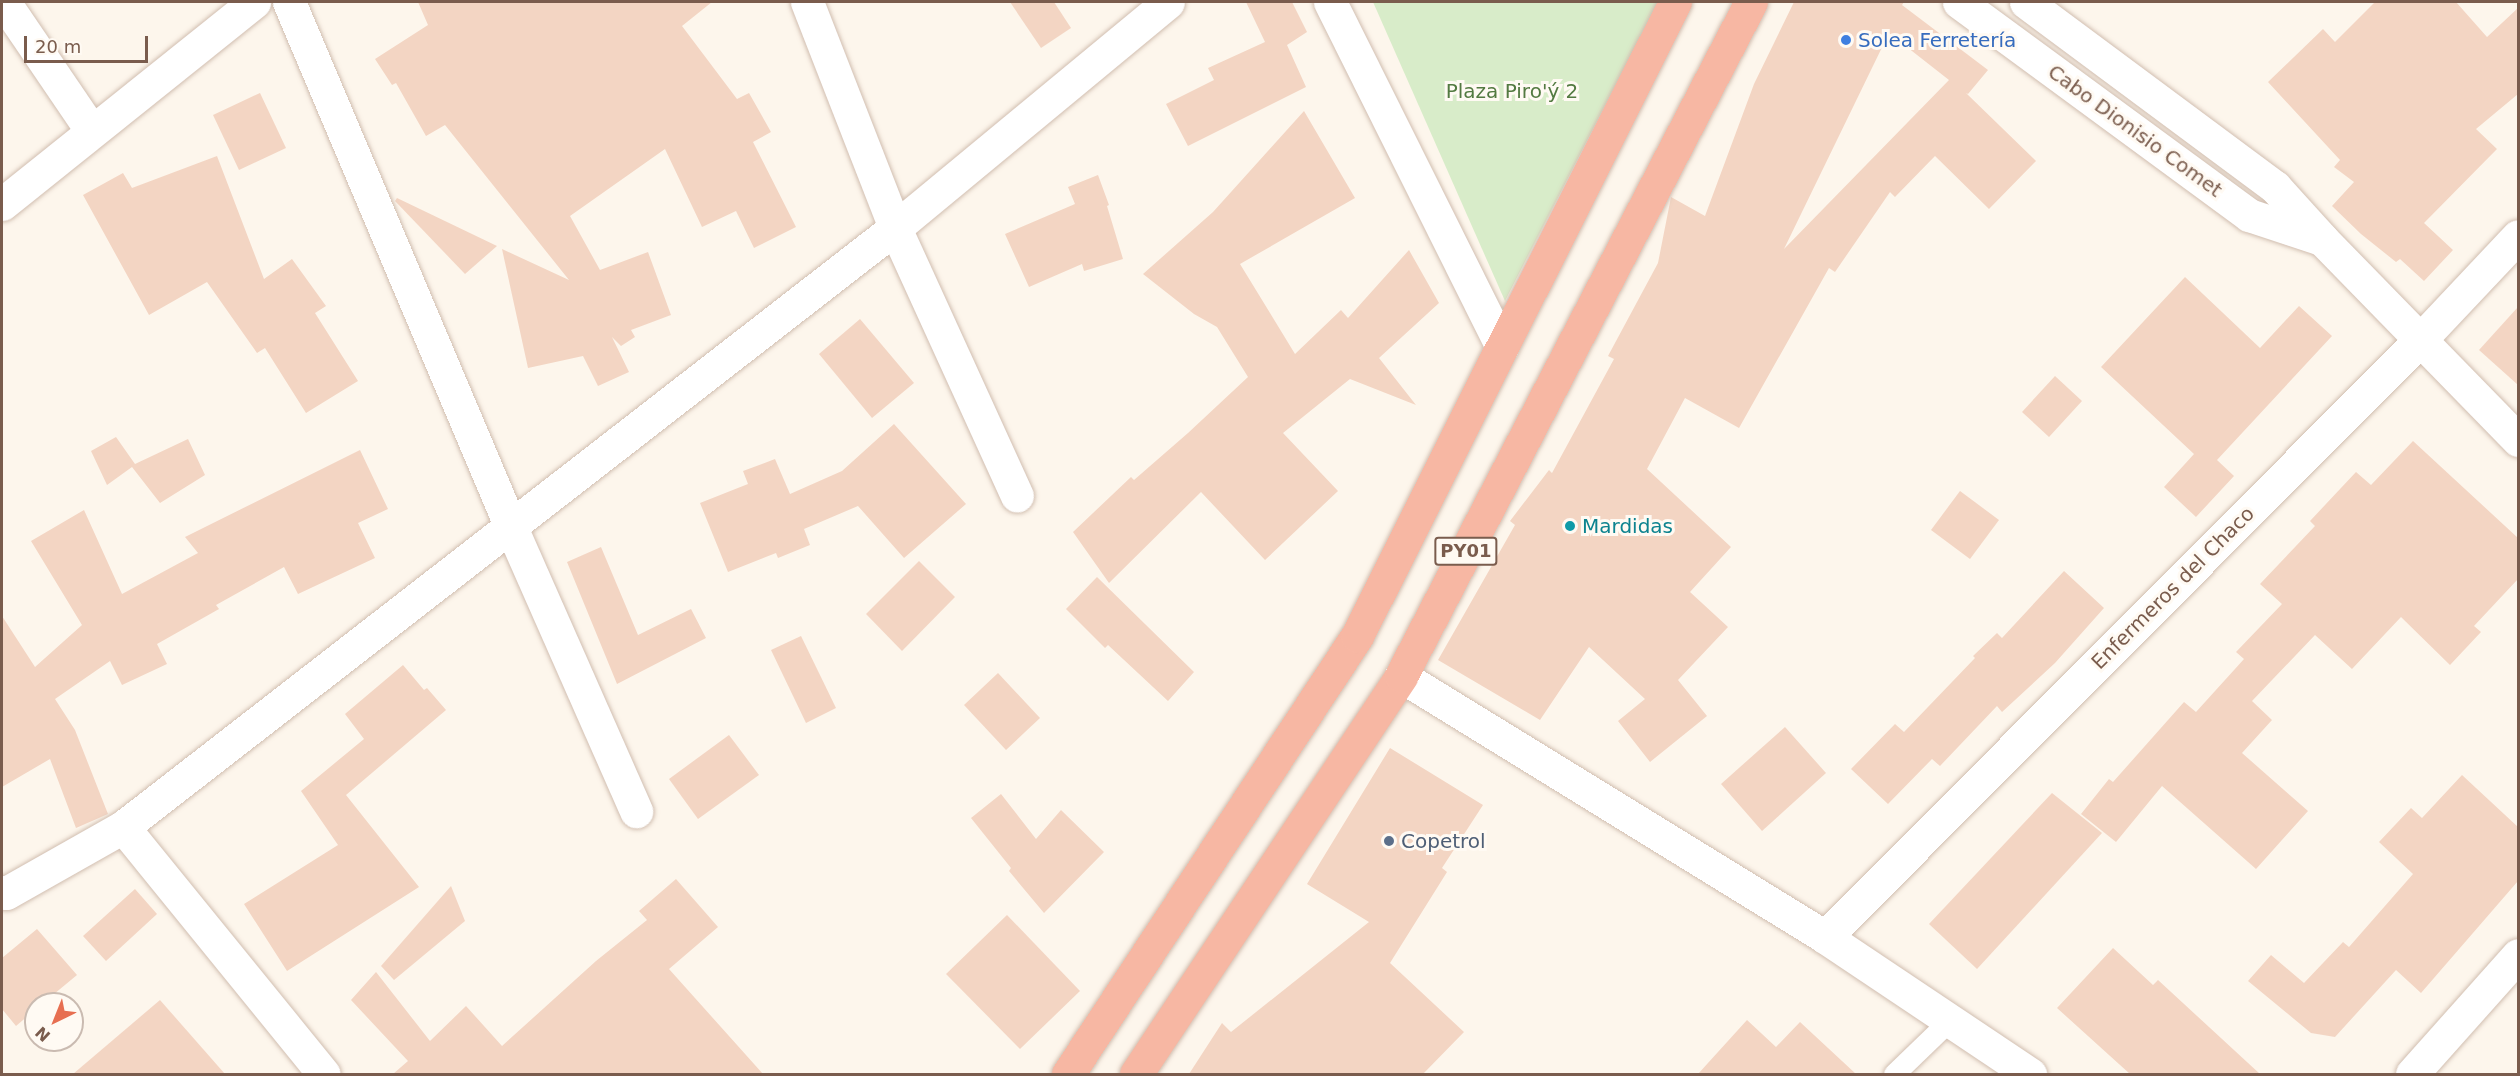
<!DOCTYPE html>
<html>
<head>
<meta charset="utf-8">
<style>
  body { margin:0 }
  #map { position:relative; width:2520px; height:1076px; overflow:hidden; background:#fdf6ec; font-family:"DejaVu Sans",sans-serif }
  div>[style] { position:absolute }
  .green>* { inset:0; background:#d8ecc9 }
  .building>* { inset:0; background:#f3d5c3 }
  .roads { filter:drop-shadow(0 0 2px #d1beb0) drop-shadow(0 0 2px #d1beb0) }
  .lane>* { height:21px; margin:-10.5px; padding:0 10.5px; transform-origin:10.5px; border-radius:10.5px; background:#fff }
  .street>* { height:33px; margin:-16.5px; padding:0 16.5px; transform-origin:16.5px; border-radius:16.5px; background:#fff }
  .secondary>* { height:33px; margin:-16.5px; padding:0 16.5px; transform-origin:16.5px; border-radius:16.5px; background:#fff }
  .highway>* { height:33px; margin:-16.5px; padding:0 16.5px; transform-origin:16.5px; border-radius:16.5px; background:#f7b7a3 }
  .dots>* { width:16px; height:16px; translate:-50% -50%; box-sizing:border-box; border:3px solid #fffaf3; border-radius:50% }
  span { translate:-50% -50%; white-space:nowrap; text-align:center; line-height:1.15; -webkit-text-stroke:6px #fffaf3; paint-order:stroke }
  .shield-label span { padding:2px 4px; background:#fffaf3; border:2px solid; border-radius:4px; -webkit-text-stroke-width:0 }
  .shield-label { font-size:18px; color:#7a5c4d; font-weight:700 }
  .shop-label { font-size:20px; color:#366cbe }
  .left { translate:0 -50%; text-align:left }
  .park-label { font-size:20px; color:#537a41 }
  .street-label { font-size:20px; color:#7a5c4d }
  .culture-label { font-size:20px; color:#0d838f }
  .service-label { font-size:20px; color:#4e5e75 }
  .frame { position:absolute; inset:0; border:3px solid #7a5c4d; pointer-events:none }
  .north { position:absolute; left:24px; top:992px; width:60px; height:60px; box-sizing:border-box; background:#fffaf3; border:2px solid #cabbb1; border-radius:50%; rotate:223deg; font-size:16px; font-weight:700; line-height:24px; text-align:center; color:#7a5c4d }
  .north::after { content:''; display:block; margin:auto; width:21px; height:27px; background:#e76f51; clip-path:polygon(50% 0,100% 100%,50% 72%,0 100%) }
  .scale { position:absolute; left:24px; top:36px; width:124px; height:27px; box-sizing:border-box; border:3px solid #7a5c4d; border-top:0; padding-left:8px; font-size:18px; line-height:21px; white-space:nowrap; color:#7a5c4d; -webkit-text-stroke:4px #fffaf3; paint-order:stroke }
</style>
</head>
<body>
<div id="map">
  <div class="green">
    <div style="clip-path:polygon(1373px 2px,1658px 2px,1505px 301px)"></div>
  </div>
  <div class="building">
    <div style="clip-path:polygon(418px 2px,712px 2px,682px 26px,737px 99px,749px 93px,771px 132px,753px 142px,796px 227px,754px 248px,736px 211px,702px 227px,665px 149px,570px 216px,600px 270px,648px 252px,671px 315px,631px 330px,635px 337px,621px 346px,612px 337px,629px 372px,598px 386px,583px 356px,528px 368px,502px 249px,569px 280px,445px 125px,426px 136px,396px 83px,392px 85px,375px 59px,428px 25px)"></div>
    <div style="clip-path:polygon(1010px 2px,1054px 2px,1071px 28px,1041px 48px)"></div>
    <div style="clip-path:polygon(1246px 2px,1292px 2px,1307px 32px,1287px 45px,1306px 87px,1188px 146px,1166px 104px,1214px 80px,1208px 68px,1265px 42px)"></div>
    <div style="clip-path:polygon(evenodd,1794px 2px,1904px 2px,1902px 5px,1988px 70px,1968px 94px,1966px 93px,2036px 161px,1989px 209px,1935px 156px,1895px 197px,1890px 192px,1835px 272px,1829px 268px,1739px 428px,1685px 398px,1647px 469px,1731px 547px,1690px 592px,1728px 627px,1678px 680px,1707px 716px,1650px 762px,1618px 721px,1645px 699px,1589px 647px,1540px 720px,1438px 660px,1515px 525px,1510px 521px,1549px 470px,1552px 473px,1614px 359px,1608px 356px,1658px 263px,1671px 197px,1705px 216px,1754px 84px,1794px 2px,1889px 33px,1949px 80px,1784px 249px,1889px 33px)"></div>
    <div style="clip-path:polygon(2375px 2px,2456px 2px,2487px 37px,2518px 8px,2518px 94px,2476px 129px,2497px 149px,2424px 223px,2453px 250px,2424px 281px,2400px 259px,2396px 262px,2361px 234px,2332px 206px,2354px 182px,2334px 167px,2340px 160px,2268px 82px,2323px 29px,2335px 42px)"></div>
    <div style="clip-path:polygon(260px 93px,286px 148px,239px 170px,213px 115px)"></div>
    <div style="clip-path:polygon(1304px 111px,1355px 198px,1240px 264px,1295px 354px,1341px 310px,1348px 318px,1409px 250px,1439px 303px,1379px 358px,1416px 405px,1350px 379px,1283px 433px,1338px 491px,1265px 560px,1201px 492px,1109px 583px,1073px 532px,1131px 477px,1134px 480px,1188px 433px,1248px 377px,1217px 327px,1194px 314px,1143px 274px,1213px 212px)"></div>
    <div style="clip-path:polygon(217px 156px,264px 279px,292px 259px,326px 306px,315px 313px,358px 381px,306px 413px,265px 348px,257px 353px,207px 282px,149px 315px,83px 195px,123px 173px,132px 188px)"></div>
    <div style="clip-path:polygon(1098px 175px,1109px 205px,1107px 206px,1123px 259px,1084px 271px,1082px 264px,1029px 287px,1005px 234px,1075px 204px,1068px 187px)"></div>
    <div style="clip-path:polygon(397px 198px,497px 246px,465px 274px,395px 201px)"></div>
    <div style="clip-path:polygon(2185px 277px,2260px 348px,2299px 306px,2332px 336px,2217px 460px,2234px 476px,2196px 517px,2164px 487px,2194px 454px,2101px 367px)"></div>
    <div style="clip-path:polygon(2518px 307px,2518px 385px,2479px 350px)"></div>
    <div style="clip-path:polygon(860px 319px,914px 383px,872px 418px,819px 354px)"></div>
    <div style="clip-path:polygon(2055px 376px,2082px 401px,2049px 437px,2022px 412px)"></div>
    <div style="clip-path:polygon(894px 424px,966px 504px,904px 558px,858px 506px,804px 529px,810px 545px,778px 558px,776px 553px,728px 572px,700px 503px,748px 484px,743px 471px,775px 459px,790px 494px,842px 471px)"></div>
    <div style="clip-path:polygon(116px 437px,135px 464px,188px 439px,205px 475px,160px 503px,132px 467px,107px 485px,91px 451px)"></div>
    <div style="clip-path:polygon(2413px 441px,2518px 538px,2518px 579px,2474px 626px,2481px 632px,2450px 665px,2401px 617px,2352px 669px,2315px 635px,2252px 701px,2272px 720px,2242px 753px,2308px 811px,2256px 869px,2162px 786px,2116px 842px,2081px 814px,2109px 779px,2113px 782px,2184px 702px,2196px 712px,2244px 659px,2236px 652px,2282px 604px,2260px 584px,2315px 526px,2310px 521px,2356px 472px,2371px 485px)"></div>
    <div style="clip-path:polygon(360px 450px,388px 509px,358px 523px,375px 558px,298px 594px,284px 567px,216px 605px,219px 609px,157px 644px,167px 664px,122px 685px,110px 661px,55px 699px,75px 730px,108px 814px,76px 828px,50px 759px,2px 787px,2px 616px,35px 667px,82px 625px,31px 541px,84px 510px,122px 594px,198px 553px,185px 537px)"></div>
    <div style="clip-path:polygon(1960px 491px,1999px 520px,1970px 559px,1931px 530px)"></div>
    <div style="clip-path:polygon(601px 547px,638px 635px,691px 609px,706px 638px,617px 684px,567px 562px)"></div>
    <div style="clip-path:polygon(919px 561px,955px 597px,902px 651px,866px 614px)"></div>
    <div style="clip-path:polygon(2064px 571px,2104px 608px,2055px 663px,2002px 712px,1997px 706px,1940px 766px,1932px 759px,1888px 804px,1851px 769px,1895px 724px,1904px 732px,1975px 658px,1973px 656px,1997px 633px,2002px 638px)"></div>
    <div style="clip-path:polygon(1097px 577px,1194px 672px,1168px 701px,1108px 645px,1105px 648px,1066px 609px)"></div>
    <div style="clip-path:polygon(801px 636px,836px 708px,806px 723px,771px 650px)"></div>
    <div style="clip-path:polygon(403px 665px,424px 690px,427px 688px,446px 710px,346px 795px,419px 887px,287px 971px,244px 904px,338px 845px,301px 791px,364px 739px,345px 714px)"></div>
    <div style="clip-path:polygon(998px 673px,1040px 718px,1006px 750px,964px 705px)"></div>
    <div style="clip-path:polygon(1785px 727px,1826px 773px,1762px 831px,1721px 784px)"></div>
    <div style="clip-path:polygon(729px 735px,759px 775px,698px 819px,669px 779px)"></div>
    <div style="clip-path:polygon(1390px 748px,1483px 805px,1442px 868px,1447px 872px,1390px 963px,1464px 1032px,1423px 1074px,1189px 1074px,1222px 1023px,1231px 1032px,1369px 922px,1307px 884px)"></div>
    <div style="clip-path:polygon(2462px 775px,2518px 827px,2518px 881px,2421px 993px,2396px 970px,2335px 1037px,2311px 1033px,2248px 981px,2271px 955px,2304px 983px,2343px 942px,2349px 947px,2413px 874px,2379px 842px,2411px 808px,2422px 818px)"></div>
    <div style="clip-path:polygon(2052px 793px,2102px 833px,1977px 969px,1929px 924px)"></div>
    <div style="clip-path:polygon(1001px 794px,1036px 839px,1061px 810px,1104px 852px,1044px 913px,1009px 871px,1011px 868px,971px 818px)"></div>
    <div style="clip-path:polygon(676px 879px,718px 927px,669px 969px,763px 1074px,393px 1074px,408px 1061px,351px 1000px,376px 972px,430px 1041px,466px 1006px,502px 1046px,596px 961px,647px 920px,639px 911px)"></div>
    <div style="clip-path:polygon(451px 886px,465px 921px,394px 980px,381px 966px)"></div>
    <div style="clip-path:polygon(135px 889px,157px 914px,106px 961px,83px 936px)"></div>
    <div style="clip-path:polygon(1007px 915px,1080px 991px,1020px 1049px,946px 974px)"></div>
    <div style="clip-path:polygon(37px 929px,77px 975px,42px 1004px,36px 1004px,36px 1009px,16px 1026px,2px 1009px,2px 958px)"></div>
    <div style="clip-path:polygon(2113px 948px,2153px 985px,2158px 980px,2260px 1074px,2130px 1074px,2057px 1008px)"></div>
    <div style="clip-path:polygon(160px 1000px,225px 1074px,73px 1074px)"></div>
    <div style="clip-path:polygon(1747px 1020px,1776px 1047px,1800px 1022px,1856px 1074px,1698px 1074px)"></div>
  </div>
  <div class="roads">
    <div class="lane">
      <div style="left:1894px;top:1074px;width:78px;rotate:-44deg"></div>
    </div>
    <div class="street">
      <div style="left:4px;top:2px;width:155px;rotate:55.8deg"></div>
      <div style="left:289px;top:2px;width:568px;rotate:67.09deg"></div>
      <div style="left:510px;top:525px;width:313px;rotate:66.2deg"></div>
      <div style="left:807px;top:2px;width:243px;rotate:68.7deg"></div>
      <div style="left:895px;top:228px;width:294px;rotate:65.5deg"></div>
      <div style="left:1330px;top:2px;width:385px;rotate:63.5deg"></div>
      <div style="left:1401px;top:676px;width:498px;rotate:31.6deg"></div>
      <div style="left:1825px;top:937px;width:247px;rotate:33.8deg"></div>
      <div style="left:123px;top:827px;width:318px;rotate:50.9deg"></div>
      <div style="left:2px;top:892px;width:4px;rotate:14deg"></div>
      <div style="left:6px;top:893px;width:134px;rotate:-29.4deg"></div>
      <div style="left:123px;top:827px;width:977px;rotate:-37.81deg"></div>
      <div style="left:895px;top:228px;width:354px;rotate:-39.6deg"></div>
      <div style="left:1825px;top:937px;width:844px;rotate:-45.1deg"></div>
      <div style="left:2421px;top:339px;width:141px;rotate:-46.7deg"></div>
      <div style="left:2412px;top:1074px;width:159px;rotate:-48.3deg"></div>
    </div>
    <div class="secondary">
      <div style="left:1959px;top:2px;width:360px;rotate:36.3deg"></div>
      <div style="left:2249px;top:215px;width:76px;rotate:18.4deg"></div>
      <div style="left:2026px;top:2px;width:310px;rotate:36.6deg"></div>
      <div style="left:2275px;top:187px;width:70px;rotate:47.9deg"></div>
      <div style="left:2322px;top:239px;width:281px;rotate:45.7deg"></div>
      <div style="left:2px;top:204px;width:323px;rotate:-38.7deg"></div>
    </div>
    <div class="highway">
      <div style="left:1068px;top:1074px;width:525px;rotate:-56.58deg"></div>
      <div style="left:1357px;top:636px;width:709px;rotate:-63.36deg"></div>
      <div style="left:1136px;top:1074px;width:478px;rotate:-56.3deg"></div>
      <div style="left:1401px;top:676px;width:759px;rotate:-62.56deg"></div>
    </div>
  </div>
  <div class="dots">
    <div style="left:1846px;top:40px;background:#3f7fe0"></div>
    <div style="left:1570px;top:526px;background:#0f9aa8"></div>
    <div style="left:1389px;top:841px;background:#5c6f8a"></div>
  </div>
  <div class="shield-label">
    <span style="left:1466px;top:551px">PY01</span>
  </div>
  <div class="shop-label">
    <span class="left" style="left:1858px;top:40px">Solea Ferretería</span>
  </div>
  <div class="park-label">
    <span style="left:1512px;top:91px">Plaza Piro'ý 2</span>
  </div>
  <div class="street-label">
    <span style="left:2135px;top:131px;rotate:36deg">Cabo Dionisio Comet</span>
    <span style="left:2173px;top:588px;rotate:-45deg">Enfermeros del Chaco</span>
  </div>
  <div class="culture-label">
    <span class="left" style="left:1582px;top:526px">Mardidas</span>
  </div>
  <div class="service-label">
    <span class="left" style="left:1401px;top:841px">Copetrol</span>
  </div>
  <div class="frame"></div>
  <div class="north">N</div>
  <div class="scale">20 m</div>
</div>
</body>
</html>
